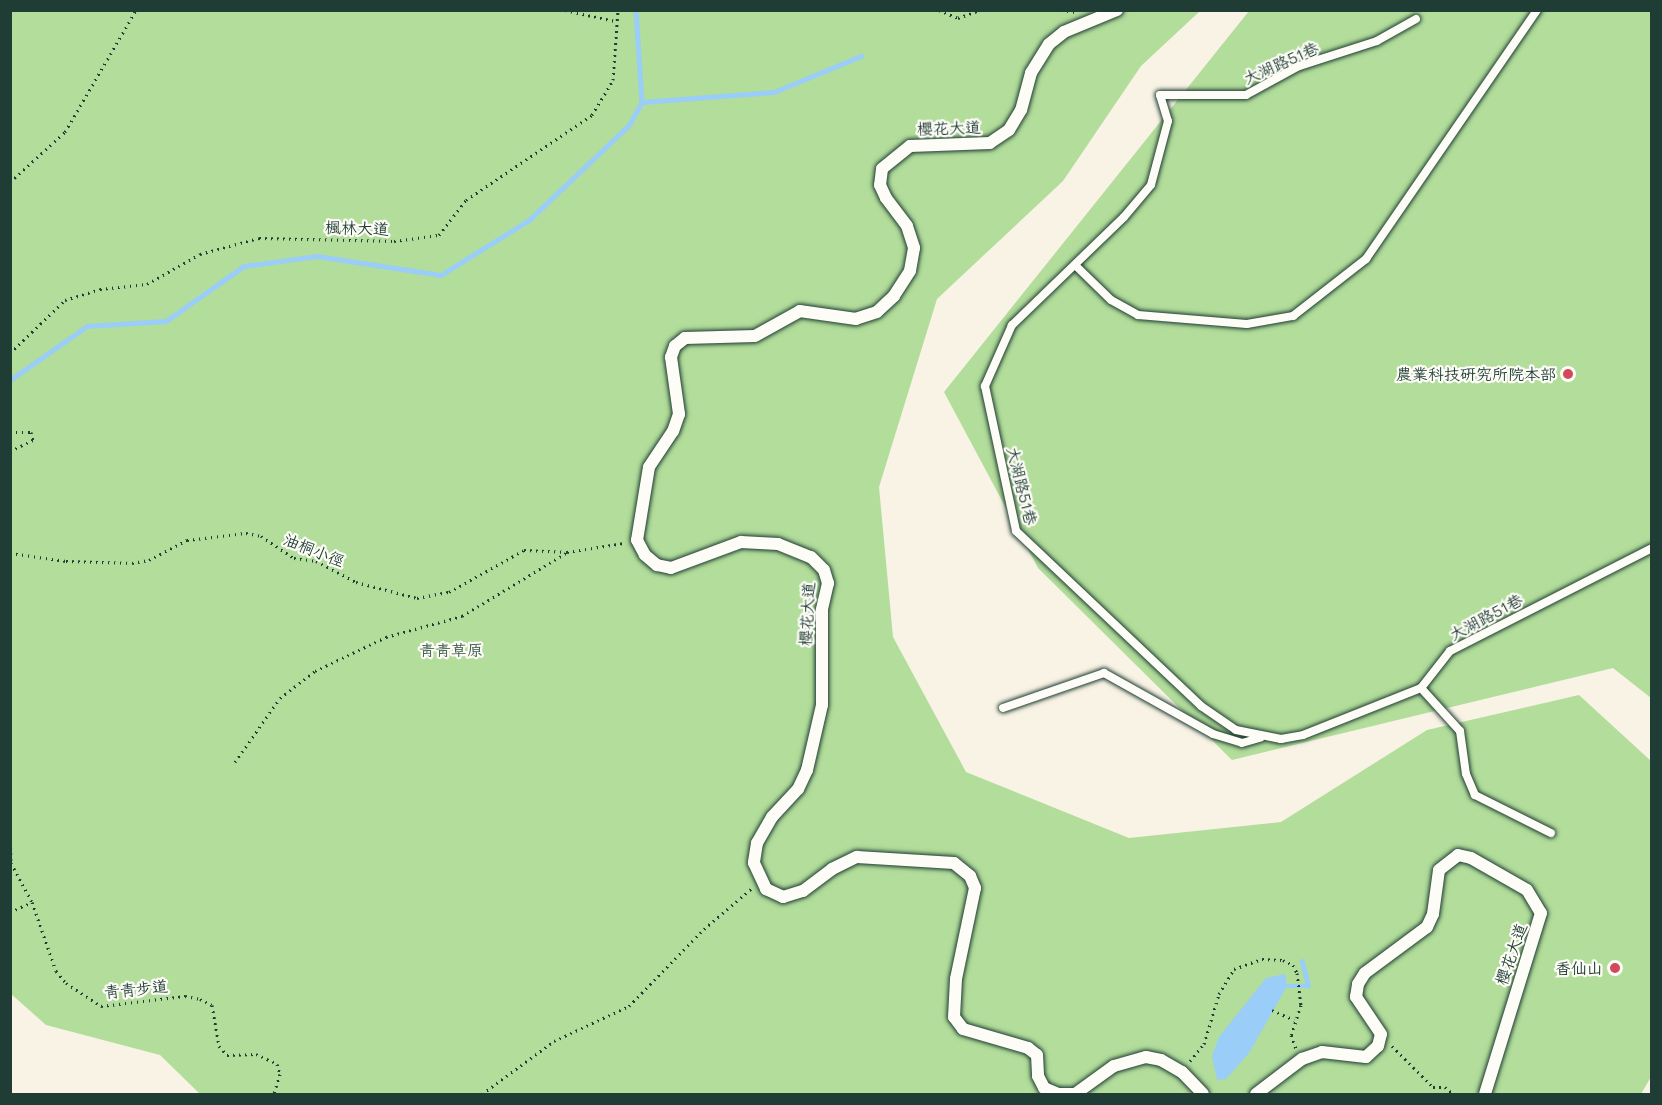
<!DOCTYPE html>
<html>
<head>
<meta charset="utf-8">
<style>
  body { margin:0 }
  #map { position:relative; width:1662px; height:1105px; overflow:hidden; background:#f9f3e5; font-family:Mali,"LXGW WenKai TC",sans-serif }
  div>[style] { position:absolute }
  .green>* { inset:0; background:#b2dd9b }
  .water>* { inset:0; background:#9acdf7 }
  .stream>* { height:4.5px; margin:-2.25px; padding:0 2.25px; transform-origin:2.25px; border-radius:2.25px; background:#9acdf7 }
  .path>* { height:3px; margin-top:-1.5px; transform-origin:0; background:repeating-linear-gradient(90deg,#1f3d34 0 1.5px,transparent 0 6px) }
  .roads { filter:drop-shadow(0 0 2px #1f3d34) drop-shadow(0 0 2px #1f3d34) }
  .service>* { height:8px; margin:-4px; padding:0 4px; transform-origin:4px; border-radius:4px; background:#fdfcf7 }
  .pedestrian>* { height:12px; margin:-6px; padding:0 6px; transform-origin:6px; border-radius:6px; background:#fdfcf7 }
  .dots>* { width:16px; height:16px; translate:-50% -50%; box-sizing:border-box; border:3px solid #fdfcf7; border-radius:50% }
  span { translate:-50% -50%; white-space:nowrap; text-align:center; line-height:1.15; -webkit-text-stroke:4.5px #fdfcf7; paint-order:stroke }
  .street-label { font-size:16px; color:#1f3d34 }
  .poi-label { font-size:16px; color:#1f3d34 }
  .right { translate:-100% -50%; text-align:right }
  .park-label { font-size:16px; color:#3c5d49 }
  .frame { position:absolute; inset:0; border:12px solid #1f3d34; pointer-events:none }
</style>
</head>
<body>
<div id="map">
  <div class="green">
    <div style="clip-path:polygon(10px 11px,1200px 11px,1141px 66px,1063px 181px,937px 299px,879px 487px,893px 637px,966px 772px,1129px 838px,1281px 822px,1427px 730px,1579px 695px,1651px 761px,1652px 1075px,1641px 1094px,200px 1094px,160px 1055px,46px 1025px,10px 993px)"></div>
    <div style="clip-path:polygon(1249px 11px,1651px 11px,1651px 698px,1613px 668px,1232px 760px,1038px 568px,944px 392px)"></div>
  </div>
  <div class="water">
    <div style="clip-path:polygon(1285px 974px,1287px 986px,1249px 1053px,1226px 1079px,1217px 1080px,1212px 1056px,1219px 1037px,1266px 978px)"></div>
  </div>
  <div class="stream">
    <div style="left:636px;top:10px;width:92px;rotate:86.3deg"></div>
    <div style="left:10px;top:380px;width:94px;rotate:-35deg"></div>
    <div style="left:87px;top:326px;width:79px;rotate:-3.6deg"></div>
    <div style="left:166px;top:321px;width:95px;rotate:-35.2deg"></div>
    <div style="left:244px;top:266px;width:74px;rotate:-7.8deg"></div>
    <div style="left:317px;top:256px;width:125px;rotate:8.7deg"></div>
    <div style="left:441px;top:275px;width:104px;rotate:-32deg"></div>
    <div style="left:529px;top:220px;width:138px;rotate:-43.5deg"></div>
    <div style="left:629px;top:125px;width:26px;rotate:-61deg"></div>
    <div style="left:642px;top:102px;width:132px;rotate:-4.3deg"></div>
    <div style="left:774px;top:92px;width:94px;rotate:-22.5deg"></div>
    <div style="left:1287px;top:986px;width:21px"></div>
    <div style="left:1308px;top:986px;width:25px;rotate:-104deg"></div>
  </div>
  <div class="path">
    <div style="left:565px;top:10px;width:51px;rotate:12.4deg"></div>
    <div style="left:939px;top:10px;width:21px;rotate:23deg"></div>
    <div style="left:958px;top:18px;width:23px;rotate:-20deg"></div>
    <div style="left:1061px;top:10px;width:15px;rotate:8deg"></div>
    <div style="left:10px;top:182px;width:74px;rotate:-42.3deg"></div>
    <div style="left:65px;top:132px;width:141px;rotate:-59.8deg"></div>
    <div style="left:10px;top:353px;width:76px;rotate:-43.9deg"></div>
    <div style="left:65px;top:300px;width:37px;rotate:-17deg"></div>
    <div style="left:100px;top:289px;width:47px;rotate:-6.1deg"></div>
    <div style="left:147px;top:284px;width:61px;rotate:-29.5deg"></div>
    <div style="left:200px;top:254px;width:61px;rotate:-15.2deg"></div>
    <div style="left:259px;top:238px;width:135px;rotate:1.3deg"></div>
    <div style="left:394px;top:241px;width:45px;rotate:-7.6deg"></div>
    <div style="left:439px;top:235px;width:44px;rotate:-52.4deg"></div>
    <div style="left:466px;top:200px;width:152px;rotate:-34deg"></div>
    <div style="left:592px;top:115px;width:41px;rotate:-59deg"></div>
    <div style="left:613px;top:80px;width:70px;rotate:-85.9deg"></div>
    <div style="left:10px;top:432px;width:21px"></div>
    <div style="left:31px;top:432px;width:8px;rotate:76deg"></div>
    <div style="left:33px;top:440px;width:25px;rotate:154deg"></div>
    <div style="left:10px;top:553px;width:57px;rotate:8.1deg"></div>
    <div style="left:66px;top:561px;width:66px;rotate:1.7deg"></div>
    <div style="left:132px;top:563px;width:17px;rotate:-10deg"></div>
    <div style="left:149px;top:560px;width:43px;rotate:-27.8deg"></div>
    <div style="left:187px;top:540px;width:59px;rotate:-6.8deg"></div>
    <div style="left:246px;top:533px;width:15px;rotate:11deg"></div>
    <div style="left:261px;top:536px;width:40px;rotate:34deg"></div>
    <div style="left:294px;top:558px;width:22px;rotate:8deg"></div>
    <div style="left:316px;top:561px;width:45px;rotate:27.7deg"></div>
    <div style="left:356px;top:582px;width:63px;rotate:14.7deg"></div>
    <div style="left:417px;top:598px;width:33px;rotate:-11deg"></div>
    <div style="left:449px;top:592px;width:86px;rotate:-29.2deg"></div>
    <div style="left:524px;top:550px;width:43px;rotate:2.7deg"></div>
    <div style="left:567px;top:552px;width:58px;rotate:-9deg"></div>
    <div style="left:235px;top:762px;width:78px;rotate:-54.9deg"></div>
    <div style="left:280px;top:698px;width:44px;rotate:-37.6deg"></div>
    <div style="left:315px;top:671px;width:79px;rotate:-25.6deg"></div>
    <div style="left:386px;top:637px;width:79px;rotate:-15.4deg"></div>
    <div style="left:462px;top:616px;width:122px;rotate:-31.2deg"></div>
    <div style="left:10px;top:823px;width:40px;rotate:88.6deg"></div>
    <div style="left:11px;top:863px;width:44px;rotate:61.7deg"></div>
    <div style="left:32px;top:902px;width:73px;rotate:70.8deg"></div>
    <div style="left:56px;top:971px;width:16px;rotate:50deg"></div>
    <div style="left:66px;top:983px;width:42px;rotate:33.3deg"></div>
    <div style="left:101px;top:1006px;width:85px;rotate:-6.8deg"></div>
    <div style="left:185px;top:996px;width:15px;rotate:11deg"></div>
    <div style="left:200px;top:999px;width:13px;rotate:27deg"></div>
    <div style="left:212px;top:1005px;width:42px;rotate:80.3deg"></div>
    <div style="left:219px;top:1046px;width:12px;rotate:48deg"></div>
    <div style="left:227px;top:1055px;width:29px;rotate:-2deg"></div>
    <div style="left:256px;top:1054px;width:23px;rotate:25deg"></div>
    <div style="left:277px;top:1064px;width:10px;rotate:73deg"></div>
    <div style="left:280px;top:1074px;width:21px;rotate:107deg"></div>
    <div style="left:10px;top:912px;width:24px;rotate:-24deg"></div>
    <div style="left:1272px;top:1010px;width:24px;rotate:24deg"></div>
    <div style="left:1392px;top:1046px;width:58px;rotate:45deg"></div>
    <div style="left:1433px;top:1087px;width:12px"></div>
    <div style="left:1445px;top:1087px;width:11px;rotate:41deg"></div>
    <div style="left:1190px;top:1061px;width:22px;rotate:-51deg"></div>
    <div style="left:1204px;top:1044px;width:52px;rotate:-73.3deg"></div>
    <div style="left:1219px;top:994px;width:29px;rotate:-59deg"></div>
    <div style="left:1234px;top:969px;width:30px;rotate:-20deg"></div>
    <div style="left:1262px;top:959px;width:21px;rotate:3deg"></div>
    <div style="left:1283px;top:960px;width:11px;rotate:27deg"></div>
    <div style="left:1293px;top:965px;width:9px;rotate:63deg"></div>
    <div style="left:1297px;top:973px;width:32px;rotate:83deg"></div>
    <div style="left:1301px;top:1005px;width:32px;rotate:108deg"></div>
    <div style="left:1291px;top:1035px;width:15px;rotate:70deg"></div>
    <div style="left:482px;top:1094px;width:89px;rotate:-36.4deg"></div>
    <div style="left:554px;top:1041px;width:83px;rotate:-25deg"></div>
    <div style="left:629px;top:1006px;width:107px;rotate:-45.8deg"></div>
    <div style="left:704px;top:929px;width:63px;rotate:-40.5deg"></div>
  </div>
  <div class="roads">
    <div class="service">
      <div style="left:1416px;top:19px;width:45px;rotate:150.6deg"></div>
      <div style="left:1377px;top:41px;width:82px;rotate:162.2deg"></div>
      <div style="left:1299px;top:66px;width:60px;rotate:151.3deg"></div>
      <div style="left:1246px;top:95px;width:86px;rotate:180deg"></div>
      <div style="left:1160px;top:95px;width:27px;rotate:73deg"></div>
      <div style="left:1168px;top:121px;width:66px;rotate:104.9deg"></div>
      <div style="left:1151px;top:185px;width:42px;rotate:130.2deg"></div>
      <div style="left:1124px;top:217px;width:156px;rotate:136deg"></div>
      <div style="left:1012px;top:325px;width:67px;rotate:113.9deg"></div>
      <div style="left:985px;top:386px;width:148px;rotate:77.9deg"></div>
      <div style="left:1016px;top:531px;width:255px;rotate:43.4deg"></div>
      <div style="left:1201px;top:706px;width:42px;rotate:34.4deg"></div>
      <div style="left:1236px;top:730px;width:46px;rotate:11.3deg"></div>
      <div style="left:1281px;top:739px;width:22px;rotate:-10deg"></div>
      <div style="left:1303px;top:735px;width:127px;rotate:-21.7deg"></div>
      <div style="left:1421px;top:688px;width:47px;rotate:-51.9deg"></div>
      <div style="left:1450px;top:651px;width:227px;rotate:-27deg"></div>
      <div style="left:1075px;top:265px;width:50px;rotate:44.2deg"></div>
      <div style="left:1111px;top:300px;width:31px;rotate:29deg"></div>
      <div style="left:1138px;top:315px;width:109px;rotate:4.7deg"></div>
      <div style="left:1247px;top:324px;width:47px;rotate:-9.9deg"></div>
      <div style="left:1293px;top:316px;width:93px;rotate:-38deg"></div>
      <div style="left:1366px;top:259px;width:302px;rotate:-55.5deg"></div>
      <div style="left:1421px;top:688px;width:58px;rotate:47.8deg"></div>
      <div style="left:1460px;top:731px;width:43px;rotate:82.1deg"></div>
      <div style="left:1466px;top:774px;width:23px;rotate:67deg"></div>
      <div style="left:1475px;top:795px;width:85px;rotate:26.6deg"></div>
      <div style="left:1003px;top:708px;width:107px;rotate:-19.1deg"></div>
      <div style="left:1104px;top:673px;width:125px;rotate:29.2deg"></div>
      <div style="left:1213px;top:734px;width:30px;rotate:17deg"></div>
      <div style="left:1242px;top:743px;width:19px;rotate:-16deg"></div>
    </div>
    <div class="pedestrian">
      <div style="left:1117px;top:10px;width:57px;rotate:157.5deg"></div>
      <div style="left:1064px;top:32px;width:19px;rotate:141deg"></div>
      <div style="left:1049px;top:44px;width:34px;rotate:122deg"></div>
      <div style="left:1031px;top:73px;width:38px;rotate:105deg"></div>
      <div style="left:1021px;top:110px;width:23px;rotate:121deg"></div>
      <div style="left:1009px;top:130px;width:23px;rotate:146deg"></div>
      <div style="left:990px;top:143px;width:80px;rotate:177.9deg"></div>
      <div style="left:910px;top:146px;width:36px;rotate:141deg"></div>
      <div style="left:882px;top:169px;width:16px;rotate:97deg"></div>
      <div style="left:880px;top:185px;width:14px;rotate:65deg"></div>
      <div style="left:886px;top:198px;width:35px;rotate:53deg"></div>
      <div style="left:907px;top:226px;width:23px;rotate:72deg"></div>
      <div style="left:914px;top:248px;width:23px;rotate:100deg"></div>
      <div style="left:910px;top:271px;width:30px;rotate:123deg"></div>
      <div style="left:894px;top:296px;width:23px;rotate:137deg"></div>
      <div style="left:877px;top:312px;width:22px;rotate:162deg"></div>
      <div style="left:856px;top:319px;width:57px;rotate:-171.9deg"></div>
      <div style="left:800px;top:311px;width:51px;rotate:150.9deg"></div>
      <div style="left:755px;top:336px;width:70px;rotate:178.4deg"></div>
      <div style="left:685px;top:338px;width:13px;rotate:141deg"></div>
      <div style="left:675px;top:346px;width:12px;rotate:110deg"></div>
      <div style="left:671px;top:357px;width:58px;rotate:82deg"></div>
      <div style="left:679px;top:414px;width:18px;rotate:109deg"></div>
      <div style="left:673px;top:431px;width:43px;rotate:123.7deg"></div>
      <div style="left:649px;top:467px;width:74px;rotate:99.3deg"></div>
      <div style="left:637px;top:540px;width:17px;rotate:62deg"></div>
      <div style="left:645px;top:555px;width:16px;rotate:40deg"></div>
      <div style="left:657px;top:565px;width:14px;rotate:12deg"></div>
      <div style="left:671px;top:568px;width:75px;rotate:-20.4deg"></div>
      <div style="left:741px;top:542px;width:37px;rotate:3deg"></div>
      <div style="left:778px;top:544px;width:35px;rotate:22deg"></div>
      <div style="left:811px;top:557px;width:18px;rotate:45deg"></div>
      <div style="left:824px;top:570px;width:14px;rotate:73deg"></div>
      <div style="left:828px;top:583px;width:28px;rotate:103deg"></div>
      <div style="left:822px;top:610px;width:95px;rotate:90deg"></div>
      <div style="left:822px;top:705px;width:67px;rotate:103deg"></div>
      <div style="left:807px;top:770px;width:21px;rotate:115deg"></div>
      <div style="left:798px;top:789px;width:38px;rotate:133deg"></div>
      <div style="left:772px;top:817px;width:30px;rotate:120deg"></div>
      <div style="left:757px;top:843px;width:20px;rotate:99deg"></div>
      <div style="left:754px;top:863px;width:29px;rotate:65deg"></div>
      <div style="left:766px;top:889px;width:19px;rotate:25deg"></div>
      <div style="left:783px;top:897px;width:21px;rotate:-17deg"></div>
      <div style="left:803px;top:891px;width:36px;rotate:-37deg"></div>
      <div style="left:832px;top:869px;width:28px;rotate:-26deg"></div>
      <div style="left:857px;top:857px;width:97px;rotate:3.5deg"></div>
      <div style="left:954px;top:863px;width:21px;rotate:39deg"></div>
      <div style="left:970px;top:876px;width:13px;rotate:67deg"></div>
      <div style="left:975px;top:888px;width:93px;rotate:101.8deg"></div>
      <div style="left:956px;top:979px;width:38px;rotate:93deg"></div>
      <div style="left:954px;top:1017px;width:15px;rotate:53deg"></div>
      <div style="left:963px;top:1029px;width:68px;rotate:16.3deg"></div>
      <div style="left:1028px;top:1048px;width:11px;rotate:38deg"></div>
      <div style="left:1037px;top:1055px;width:21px;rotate:87deg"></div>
      <div style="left:1038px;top:1076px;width:13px;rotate:63deg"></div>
      <div style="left:1044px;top:1088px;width:15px;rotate:23deg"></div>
      <div style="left:1058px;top:1094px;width:17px"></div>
      <div style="left:1075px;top:1094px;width:48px;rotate:-35.7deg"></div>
      <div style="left:1114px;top:1066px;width:33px;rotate:-16deg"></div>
      <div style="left:1146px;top:1057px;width:15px;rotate:11deg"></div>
      <div style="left:1161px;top:1060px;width:24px;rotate:30deg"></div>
      <div style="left:1182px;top:1072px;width:30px;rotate:46deg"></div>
      <div style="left:1256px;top:1094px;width:58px;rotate:-37.3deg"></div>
      <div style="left:1302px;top:1059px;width:21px;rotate:-19deg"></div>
      <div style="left:1322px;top:1052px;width:44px;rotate:6.5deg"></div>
      <div style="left:1366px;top:1057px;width:16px;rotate:-43deg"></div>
      <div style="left:1378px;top:1046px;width:12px;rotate:-76deg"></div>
      <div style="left:1381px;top:1034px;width:45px;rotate:-124deg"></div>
      <div style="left:1356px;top:997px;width:13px;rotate:-81deg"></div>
      <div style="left:1358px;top:984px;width:13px;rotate:-58deg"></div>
      <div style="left:1365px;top:973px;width:77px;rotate:-36.6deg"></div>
      <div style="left:1427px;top:927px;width:14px;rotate:-65deg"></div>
      <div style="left:1433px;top:914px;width:44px;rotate:-82.2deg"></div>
      <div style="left:1439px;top:870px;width:24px;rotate:-38deg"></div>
      <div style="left:1458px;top:855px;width:13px;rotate:13deg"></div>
      <div style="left:1471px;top:858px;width:64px;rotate:29.7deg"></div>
      <div style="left:1527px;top:890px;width:27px;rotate:59deg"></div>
      <div style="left:1541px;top:913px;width:189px;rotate:107.2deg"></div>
    </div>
  </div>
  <div class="dots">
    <div style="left:1568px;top:374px;background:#d1495b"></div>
    <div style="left:1615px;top:968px;background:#d1495b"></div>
  </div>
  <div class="street-label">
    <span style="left:1281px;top:63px;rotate:-24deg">大湖路51巷</span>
    <span style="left:949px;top:128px;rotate:-2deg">櫻花大道</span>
    <span style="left:357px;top:228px;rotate:2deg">楓林大道</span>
    <span style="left:1022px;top:486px;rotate:76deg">大湖路51巷</span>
    <span style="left:314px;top:550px;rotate:22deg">油桐小徑</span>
    <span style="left:807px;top:614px;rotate:-87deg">櫻花大道</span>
    <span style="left:1486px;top:617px;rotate:-28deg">大湖路51巷</span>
    <span style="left:1511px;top:954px;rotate:-71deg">櫻花大道</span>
    <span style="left:136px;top:989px;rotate:-6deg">青青步道</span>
  </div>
  <div class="poi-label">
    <span class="right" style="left:1556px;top:374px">農業科技研究所院本部</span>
    <span class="right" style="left:1603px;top:968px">香仙山</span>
  </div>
  <div class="park-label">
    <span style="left:451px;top:650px">青青草原</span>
  </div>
  <div class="frame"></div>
</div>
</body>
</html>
